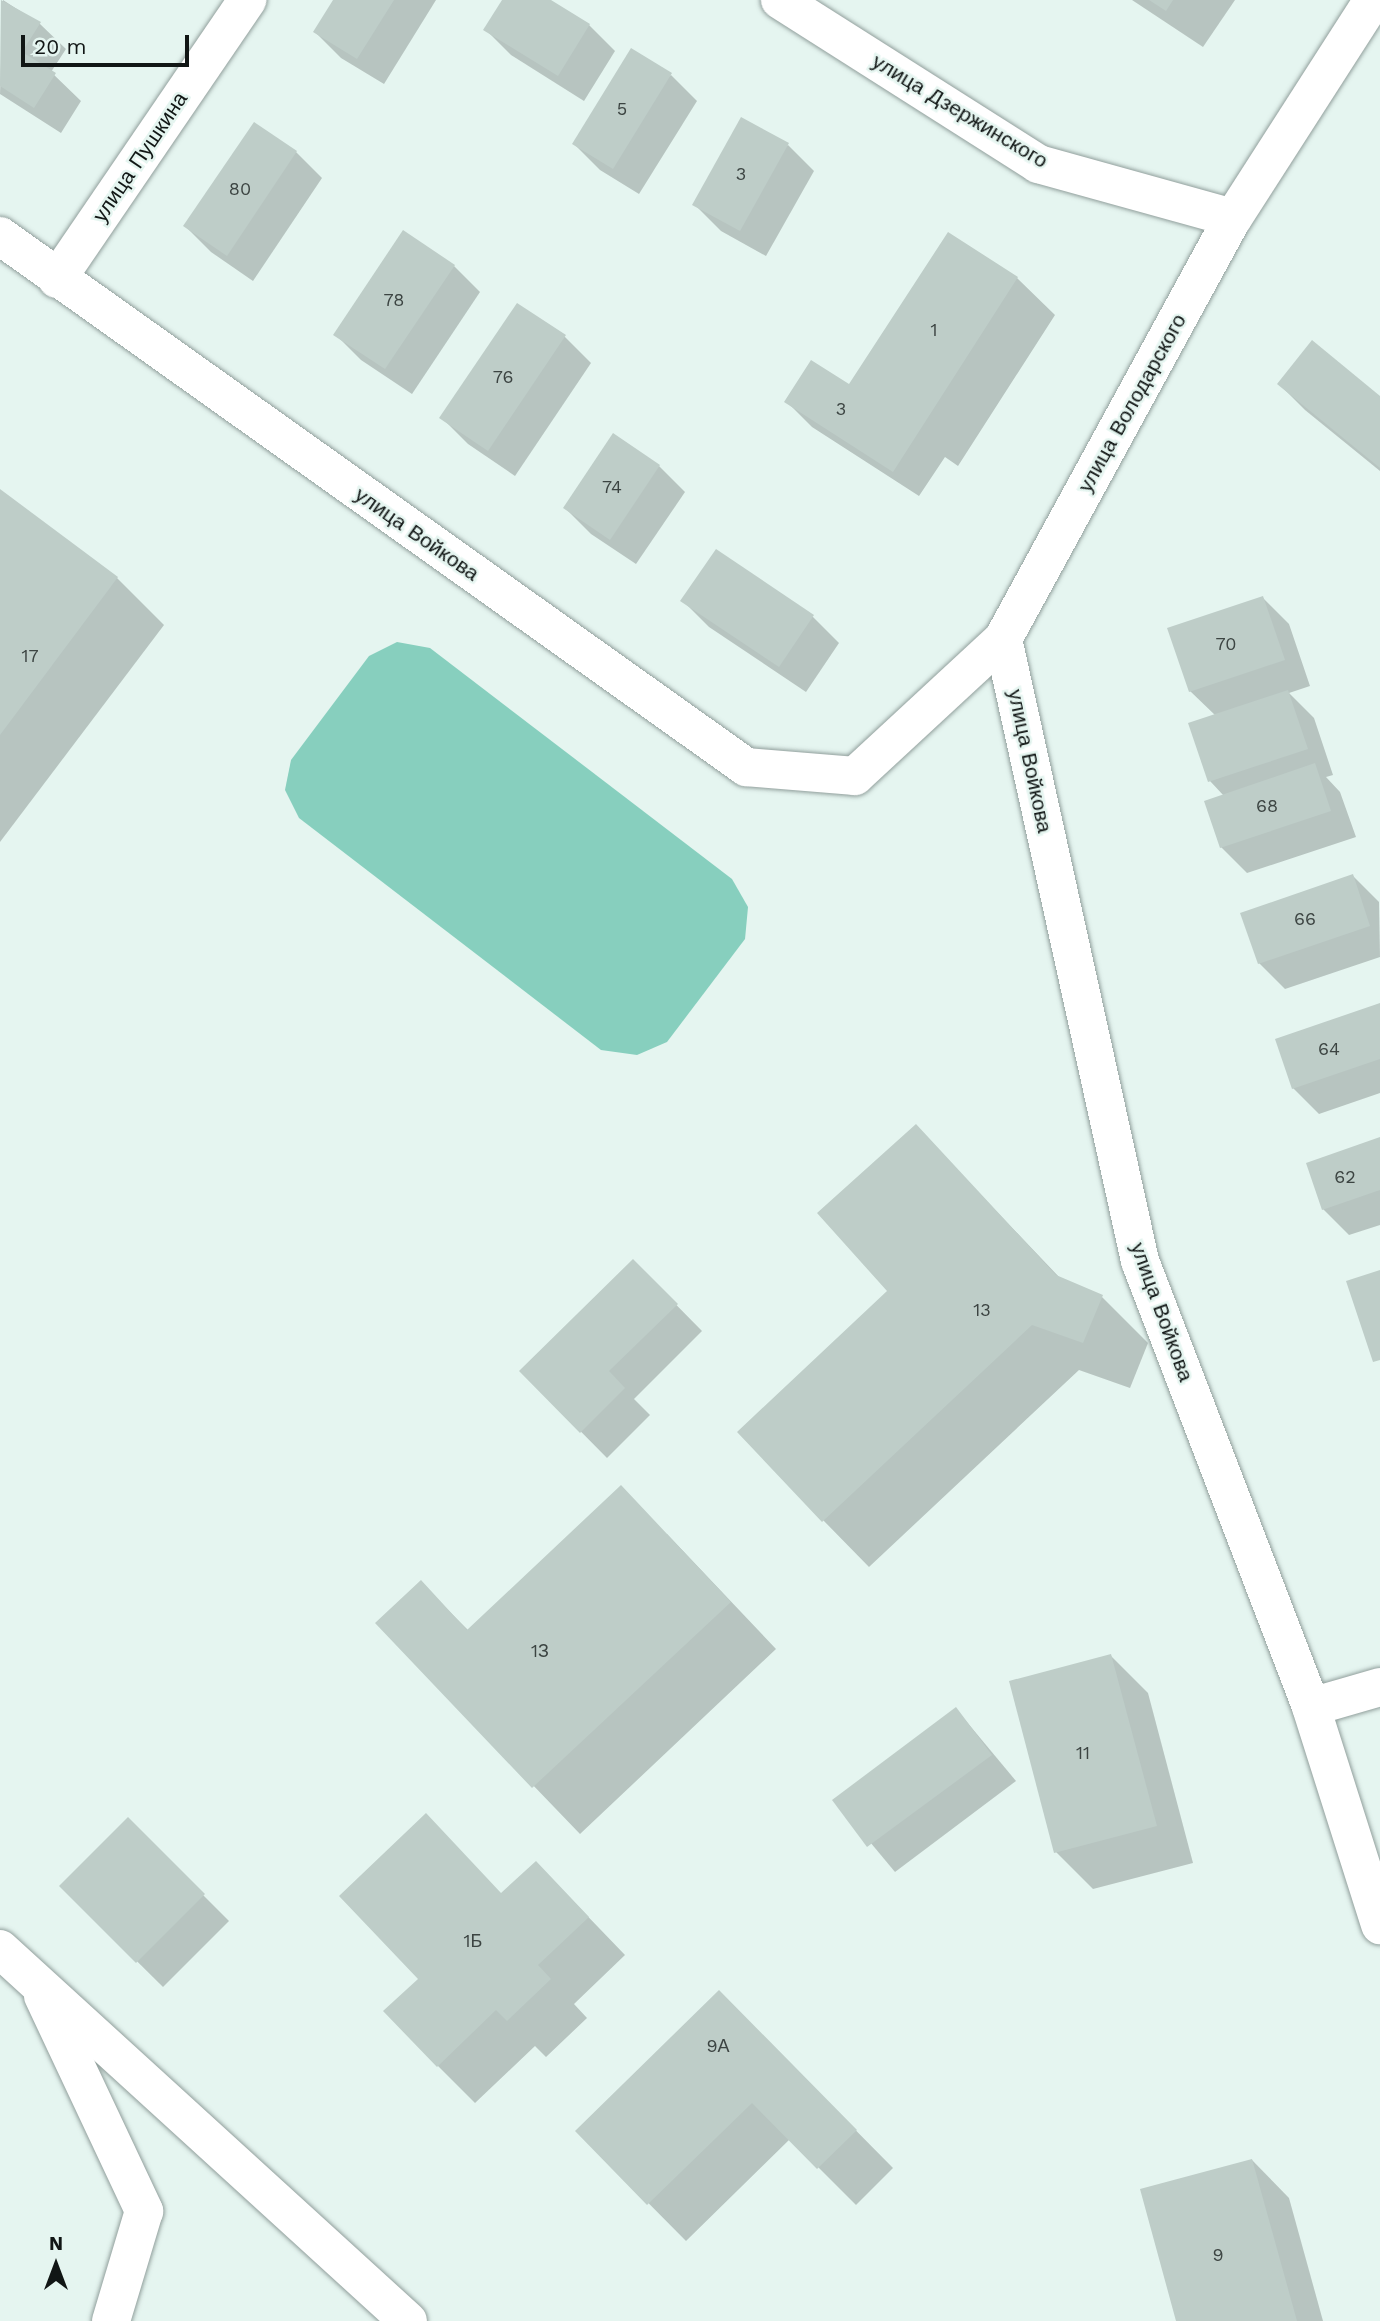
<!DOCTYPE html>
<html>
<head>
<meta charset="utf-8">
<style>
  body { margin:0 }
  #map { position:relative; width:1380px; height:2321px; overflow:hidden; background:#e5f5f0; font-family:"Work Sans",sans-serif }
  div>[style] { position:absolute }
  .green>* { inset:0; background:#87cfbe }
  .shadow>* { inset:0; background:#0003 }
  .building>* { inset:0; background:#becdc8 }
  .roads { filter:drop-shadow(0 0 2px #919f9c) drop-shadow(0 0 2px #919f9c) }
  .minor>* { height:38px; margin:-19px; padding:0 19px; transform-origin:19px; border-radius:19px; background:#fff }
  span { translate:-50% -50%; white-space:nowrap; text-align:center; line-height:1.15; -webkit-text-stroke:5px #e5f5f0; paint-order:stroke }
  .number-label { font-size:18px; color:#3c4442 }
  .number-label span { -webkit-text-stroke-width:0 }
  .street-label { font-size:21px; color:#111615 }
  .north { position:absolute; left:21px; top:2230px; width:70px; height:70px; -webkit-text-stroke:5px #e5f5f0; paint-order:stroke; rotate:0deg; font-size:19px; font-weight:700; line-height:28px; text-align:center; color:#111615 }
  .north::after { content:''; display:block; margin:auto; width:24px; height:32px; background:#111615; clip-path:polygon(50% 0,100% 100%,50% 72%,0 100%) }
  .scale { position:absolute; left:21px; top:35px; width:168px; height:32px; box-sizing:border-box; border:4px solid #111615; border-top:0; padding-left:9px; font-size:21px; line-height:24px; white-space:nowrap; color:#111615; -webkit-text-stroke:5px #e5f5f0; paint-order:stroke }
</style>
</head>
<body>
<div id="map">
  <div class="green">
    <div style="clip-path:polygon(397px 642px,430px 648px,732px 879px,748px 907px,745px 939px,667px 1042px,637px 1055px,601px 1050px,299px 818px,285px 790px,291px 760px,369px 656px)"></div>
  </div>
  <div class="shadow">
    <div style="clip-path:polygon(3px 0,40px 24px,66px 49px,51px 72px,81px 101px,61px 133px,0 94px)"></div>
    <div style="clip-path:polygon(335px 0,436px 0,384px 84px,341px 58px,315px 32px)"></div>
    <div style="clip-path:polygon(504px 0,547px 0,589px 25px,615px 51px,584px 101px,511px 55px,485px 29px)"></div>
    <div style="clip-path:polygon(1132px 0,1235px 0,1203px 47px)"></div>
    <div style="clip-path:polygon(671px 75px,697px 101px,639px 194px,600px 170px,574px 144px)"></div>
    <div style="clip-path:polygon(254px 124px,296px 152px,322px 178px,253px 281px,211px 252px,185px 226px)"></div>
    <div style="clip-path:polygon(788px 145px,814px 171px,766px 256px,721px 231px,695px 205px)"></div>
    <div style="clip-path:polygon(948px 234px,1017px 278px,1055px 315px,958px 466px,945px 457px,919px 496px,812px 427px,786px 401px,856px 391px)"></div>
    <div style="clip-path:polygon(454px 266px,480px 292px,412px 394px,361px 360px,335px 334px)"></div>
    <div style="clip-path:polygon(518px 305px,565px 337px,591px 363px,515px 476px,468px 444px,442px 418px)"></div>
    <div style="clip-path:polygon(1279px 384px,1380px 398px,1380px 471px,1305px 410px)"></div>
    <div style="clip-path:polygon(659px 466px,685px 492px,636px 564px,591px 534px,565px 508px)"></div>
    <div style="clip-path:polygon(0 491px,117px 578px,164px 625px,0 842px)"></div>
    <div style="clip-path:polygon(1263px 598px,1289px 624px,1310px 686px,1289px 693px,1314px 718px,1333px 775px,1326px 777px,1340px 792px,1356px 837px,1247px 873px,1221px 847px,1224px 796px,1210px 781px,1216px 716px,1190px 691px)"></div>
    <div style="clip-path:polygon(683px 601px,813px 617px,839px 643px,806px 692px,709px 627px)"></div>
    <div style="clip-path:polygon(1353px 876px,1379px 902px,1380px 957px,1285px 989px,1259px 963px)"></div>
    <div style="clip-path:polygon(1380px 1005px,1380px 1093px,1319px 1114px,1293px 1088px)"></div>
    <div style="clip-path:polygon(916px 1127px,1061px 1279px,1102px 1297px,1148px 1343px,1130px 1388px,1079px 1370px,869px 1567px,823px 1520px,890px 1291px)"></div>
    <div style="clip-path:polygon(1380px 1139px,1380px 1225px,1349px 1235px,1323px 1209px)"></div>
    <div style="clip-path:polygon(633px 1261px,702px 1331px,634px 1399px,650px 1415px,607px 1458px,521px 1371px)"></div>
    <div style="clip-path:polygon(667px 1534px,776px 1649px,580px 1834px,377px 1623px,421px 1583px,469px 1631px)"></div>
    <div style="clip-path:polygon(1111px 1656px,1148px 1693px,1193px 1863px,1093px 1889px,1056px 1852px)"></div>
    <div style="clip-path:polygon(956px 1709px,1016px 1781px,895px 1872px,835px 1800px)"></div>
    <div style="clip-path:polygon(128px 1820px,229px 1921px,163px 1987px,61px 1886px)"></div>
    <div style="clip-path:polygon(502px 1894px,573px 1901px,625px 1955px,574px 2004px,587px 2018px,546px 2057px,535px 2046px,475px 2103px,438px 2066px,420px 1979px)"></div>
    <div style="clip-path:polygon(719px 1992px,893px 2168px,856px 2205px,790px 2139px,686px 2241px,577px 2131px)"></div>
    <div style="clip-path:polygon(1252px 2160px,1289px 2198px,1323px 2321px,1178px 2321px)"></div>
  </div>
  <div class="building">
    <div style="clip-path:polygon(1px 0,41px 22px,22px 52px,56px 73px,34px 108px,0 86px)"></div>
    <div style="clip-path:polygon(333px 0,394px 0,357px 59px,313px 32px)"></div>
    <div style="clip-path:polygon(502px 0,551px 0,590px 24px,558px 76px,483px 30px)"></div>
    <div style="clip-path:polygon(1149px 0,1173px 0,1166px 11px)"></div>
    <div style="clip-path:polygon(631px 48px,672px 73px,613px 169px,572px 144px)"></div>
    <div style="clip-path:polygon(741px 117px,789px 143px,740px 231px,692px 205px)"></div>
    <div style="clip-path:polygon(254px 122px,297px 151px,227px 256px,183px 226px)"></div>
    <div style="clip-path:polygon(403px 230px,455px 265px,385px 369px,333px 335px)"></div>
    <div style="clip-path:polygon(948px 232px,1018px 277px,893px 472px,784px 402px,811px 360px,849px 384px)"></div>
    <div style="clip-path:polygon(517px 303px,566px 335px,488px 451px,439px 418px)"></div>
    <div style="clip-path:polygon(1312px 340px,1380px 396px,1380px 468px,1277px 384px)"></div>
    <div style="clip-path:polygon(613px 433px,660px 465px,610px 540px,563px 508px)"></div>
    <div style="clip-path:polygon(0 489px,118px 577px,0 735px)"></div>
    <div style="clip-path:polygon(716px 549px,814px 615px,779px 667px,680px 601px)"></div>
    <div style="clip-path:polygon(1263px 596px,1285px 660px,1189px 692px,1167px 628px)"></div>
    <div style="clip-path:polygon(1288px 690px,1308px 749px,1208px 782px,1188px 723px)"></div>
    <div style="clip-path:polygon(1315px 763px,1331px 811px,1220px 848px,1204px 801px)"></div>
    <div style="clip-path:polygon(1353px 874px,1370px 926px,1258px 964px,1240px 913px)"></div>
    <div style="clip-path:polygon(1380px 1003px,1380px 1059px,1292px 1089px,1275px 1039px)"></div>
    <div style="clip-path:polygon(916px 1124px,1056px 1275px,1103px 1295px,1083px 1343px,1032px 1325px,822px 1522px,737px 1432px,887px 1291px,817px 1213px)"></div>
    <div style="clip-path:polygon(1380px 1137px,1380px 1190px,1322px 1210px,1306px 1163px)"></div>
    <div style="clip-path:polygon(633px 1259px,678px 1304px,609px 1371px,625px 1388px,580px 1433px,519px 1371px)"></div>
    <div style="clip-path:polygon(1380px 1270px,1380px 1360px,1373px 1362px,1346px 1281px)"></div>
    <div style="clip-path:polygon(621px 1485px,731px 1602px,532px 1788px,375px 1623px,421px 1580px,467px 1630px)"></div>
    <div style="clip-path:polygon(1111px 1654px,1157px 1826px,1054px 1853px,1009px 1681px)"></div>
    <div style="clip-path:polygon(956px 1707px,992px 1755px,867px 1847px,832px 1800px)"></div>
    <div style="clip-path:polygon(426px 1813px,501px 1893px,536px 1861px,589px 1917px,538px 1965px,551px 1979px,507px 2021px,496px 2010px,437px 2067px,383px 2011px,418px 1979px,339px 1896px)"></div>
    <div style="clip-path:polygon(128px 1817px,205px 1894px,136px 1963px,59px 1886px)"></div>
    <div style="clip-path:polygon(719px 1990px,857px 2130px,817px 2169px,752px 2103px,647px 2205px,575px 2131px)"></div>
    <div style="clip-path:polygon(1252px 2159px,1297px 2321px,1176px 2321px,1140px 2189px)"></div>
  </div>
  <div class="roads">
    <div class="minor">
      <div style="left:780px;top:0;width:306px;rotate:32.4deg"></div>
      <div style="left:1038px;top:164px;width:202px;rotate:15.5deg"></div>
      <div style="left:0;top:236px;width:916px;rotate:35.44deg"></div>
      <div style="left:746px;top:767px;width:109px;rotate:4.7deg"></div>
      <div style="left:855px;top:776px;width:202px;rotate:-42.8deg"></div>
      <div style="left:1003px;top:639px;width:480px;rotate:-61.4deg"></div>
      <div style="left:1233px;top:218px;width:259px;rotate:-57.3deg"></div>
      <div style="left:57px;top:279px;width:338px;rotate:-55.7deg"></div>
      <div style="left:1003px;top:639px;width:637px;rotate:77.58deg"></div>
      <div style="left:1140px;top:1261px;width:478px;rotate:69deg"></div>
      <div style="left:1311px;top:1707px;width:229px;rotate:72.4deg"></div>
      <div style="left:1311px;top:1707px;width:72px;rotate:-16.2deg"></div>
      <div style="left:0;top:1949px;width:552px;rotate:42.36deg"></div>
      <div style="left:43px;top:1996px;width:238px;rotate:64.8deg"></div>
      <div style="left:144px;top:2211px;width:115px;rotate:106.7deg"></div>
    </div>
  </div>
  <div class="number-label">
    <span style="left:622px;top:109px">5</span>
    <span style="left:741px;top:174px">3</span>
    <span style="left:240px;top:189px">80</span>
    <span style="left:394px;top:300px">78</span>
    <span style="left:934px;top:330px">1</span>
    <span style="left:503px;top:377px">76</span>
    <span style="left:841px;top:409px">3</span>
    <span style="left:612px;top:487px">74</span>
    <span style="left:1226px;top:644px">70</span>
    <span style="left:30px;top:656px">17</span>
    <span style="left:1267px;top:806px">68</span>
    <span style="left:1305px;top:919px">66</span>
    <span style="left:1329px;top:1049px">64</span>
    <span style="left:1345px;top:1177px">62</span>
    <span style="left:982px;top:1310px">13</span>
    <span style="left:540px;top:1651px">1З</span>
    <span style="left:1083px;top:1753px">11</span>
    <span style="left:473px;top:1941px">1Б</span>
    <span style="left:718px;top:2046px">9А</span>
    <span style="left:1218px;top:2255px">9</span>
  </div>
  <div class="street-label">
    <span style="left:960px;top:111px;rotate:31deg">улица Дзержинского</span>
    <span style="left:140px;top:157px;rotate:-56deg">улица Пушкина</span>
    <span style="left:1132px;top:403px;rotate:-61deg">улица Володарского</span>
    <span style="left:417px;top:534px;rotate:35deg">улица Войкова</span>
    <span style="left:1030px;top:761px;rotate:78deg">улица Войкова</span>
    <span style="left:1162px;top:1312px;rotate:70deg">улица Войкова</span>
  </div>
  <div class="north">N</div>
  <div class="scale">20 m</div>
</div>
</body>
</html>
